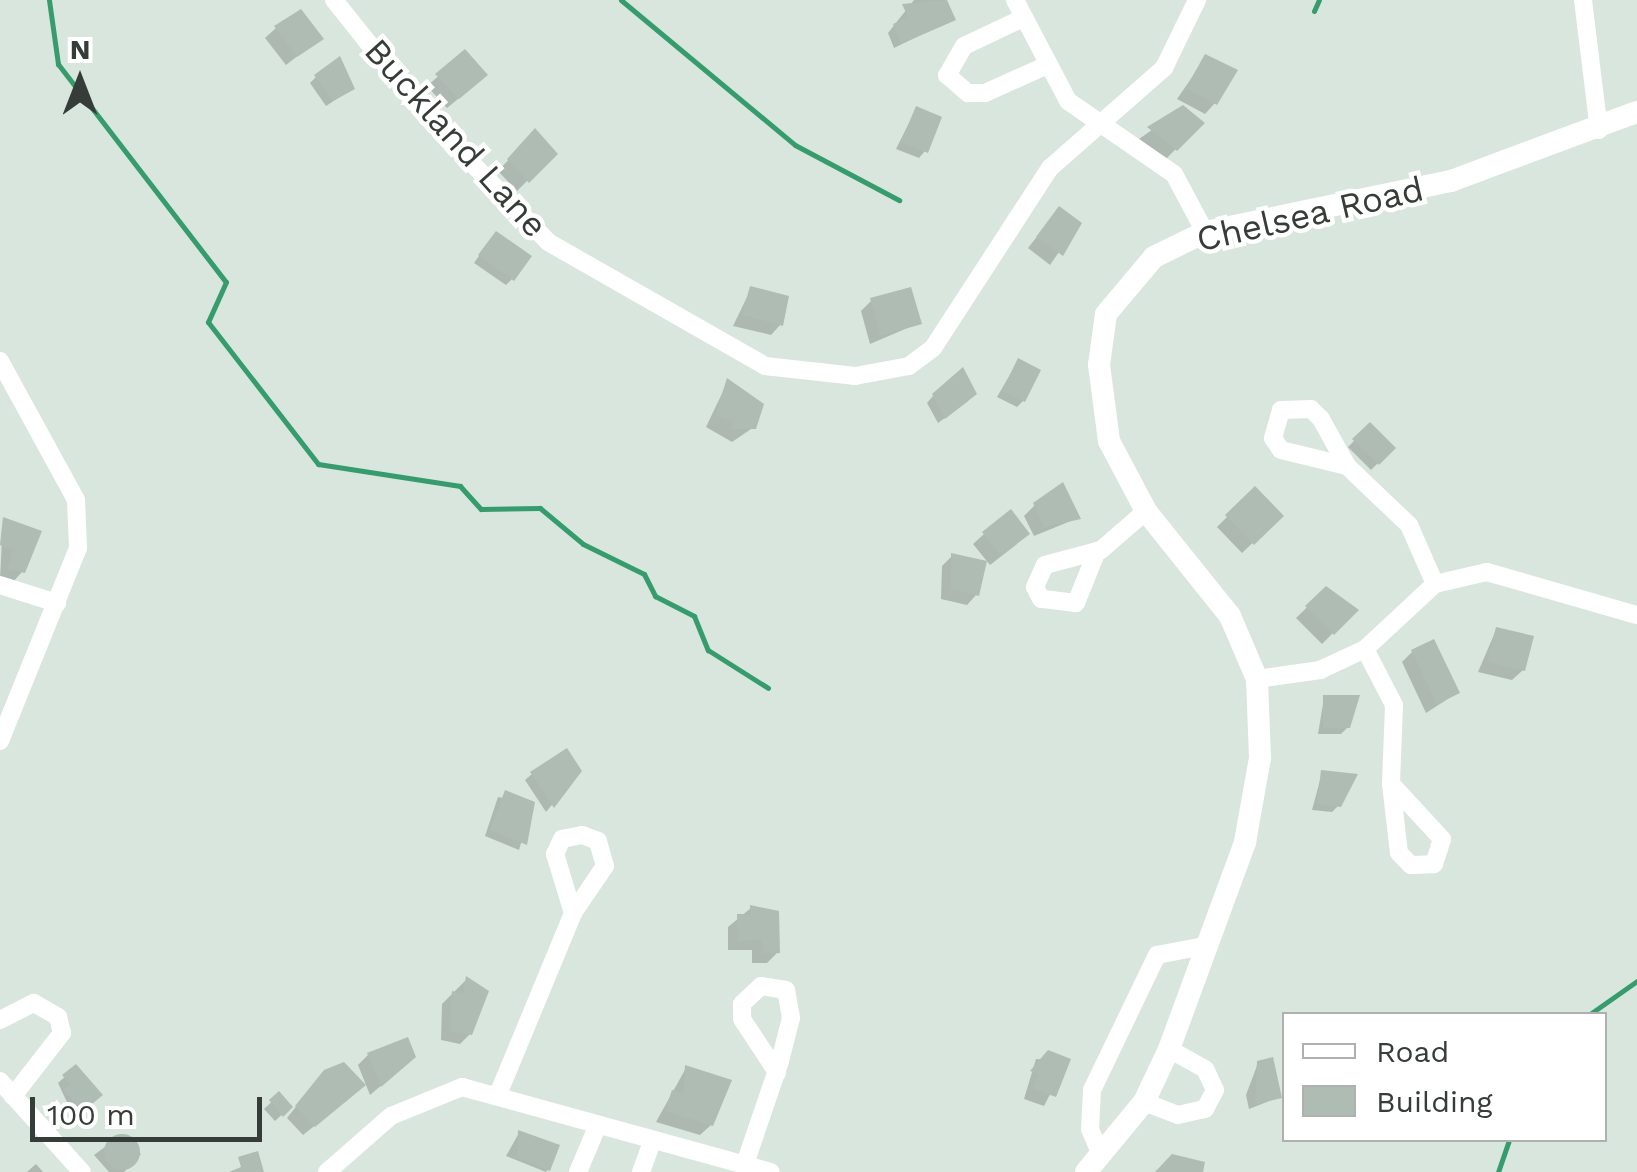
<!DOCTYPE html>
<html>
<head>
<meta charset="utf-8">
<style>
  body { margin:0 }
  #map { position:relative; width:1637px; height:1172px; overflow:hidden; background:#d8e6dd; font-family:"Work Sans",sans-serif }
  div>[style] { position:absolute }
  .shadow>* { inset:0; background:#0003 }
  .stream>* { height:5px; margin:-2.5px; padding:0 2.5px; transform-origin:2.5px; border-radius:2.5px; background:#369c6d }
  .building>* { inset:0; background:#aebcb3 }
  .round { border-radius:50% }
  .minor>* { height:18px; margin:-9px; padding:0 9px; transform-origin:9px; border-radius:9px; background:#fff }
  .tertiary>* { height:22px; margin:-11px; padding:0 11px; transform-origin:11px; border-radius:11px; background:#fff }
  span { translate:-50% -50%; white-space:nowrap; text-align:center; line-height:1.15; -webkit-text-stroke:9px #fff; paint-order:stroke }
  .street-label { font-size:35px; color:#363c38 }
  .legend { position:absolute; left:1282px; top:1012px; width:325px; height:130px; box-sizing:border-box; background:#fff; border:2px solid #afb1af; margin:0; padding:12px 18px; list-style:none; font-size:30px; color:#363c38 }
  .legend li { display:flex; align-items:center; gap:20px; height:50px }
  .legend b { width:50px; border:2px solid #afb1af }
  .north { position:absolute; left:30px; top:30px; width:100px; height:100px; -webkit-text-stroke:8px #fff; paint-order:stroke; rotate:0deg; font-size:28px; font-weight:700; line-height:40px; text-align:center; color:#363c38 }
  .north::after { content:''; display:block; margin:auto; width:35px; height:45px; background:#363c38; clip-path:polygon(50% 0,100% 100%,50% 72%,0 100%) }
  .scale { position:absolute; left:30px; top:1097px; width:232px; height:45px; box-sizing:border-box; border:5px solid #363c38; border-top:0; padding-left:12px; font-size:30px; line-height:35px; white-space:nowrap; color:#363c38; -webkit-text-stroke:8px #fff; paint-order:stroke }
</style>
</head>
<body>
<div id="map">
  <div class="shadow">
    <div style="clip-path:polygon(914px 0,945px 0,953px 19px,894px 48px,888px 33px)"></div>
    <div style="clip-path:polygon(276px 28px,321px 38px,286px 65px,265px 38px)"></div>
    <div style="clip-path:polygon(465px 53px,475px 85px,447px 108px,427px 86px)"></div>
    <div style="clip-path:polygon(1206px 57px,1215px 103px,1205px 114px,1177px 99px)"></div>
    <div style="clip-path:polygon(316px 77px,352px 89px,326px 106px,310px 83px)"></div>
    <div style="clip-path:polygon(1183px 108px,1201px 123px,1165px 160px,1139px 139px)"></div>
    <div style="clip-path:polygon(916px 109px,925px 151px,919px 158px,896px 149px)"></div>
    <div style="clip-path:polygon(535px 132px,554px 154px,517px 191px,498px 171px)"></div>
    <div style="clip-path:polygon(1059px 209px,1079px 223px,1050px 265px,1028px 248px)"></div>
    <div style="clip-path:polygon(490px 240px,512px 279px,506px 285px,474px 263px)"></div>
    <div style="clip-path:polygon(751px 289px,781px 324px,771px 335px,733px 326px)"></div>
    <div style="clip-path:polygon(872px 300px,919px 323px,870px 344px,861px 311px)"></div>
    <div style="clip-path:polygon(1018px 361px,1023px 401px,1017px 407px,997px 397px)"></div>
    <div style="clip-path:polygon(728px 381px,754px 427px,732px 442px,706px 427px)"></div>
    <div style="clip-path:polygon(933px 396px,968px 401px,938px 423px,927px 403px)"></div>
    <div style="clip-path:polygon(1370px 425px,1393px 448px,1371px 470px,1348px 447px)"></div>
    <div style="clip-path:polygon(1255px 489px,1281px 516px,1242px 553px,1217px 527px)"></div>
    <div style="clip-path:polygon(1035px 505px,1078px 518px,1034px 536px,1024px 516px)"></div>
    <div style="clip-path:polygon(3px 520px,22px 572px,12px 583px,0 579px)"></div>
    <div style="clip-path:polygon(984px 534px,1017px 544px,990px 565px,973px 544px)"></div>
    <div style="clip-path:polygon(952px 556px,977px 594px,967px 605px,941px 599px,942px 566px)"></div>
    <div style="clip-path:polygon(1326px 589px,1355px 611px,1322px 644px,1296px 618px)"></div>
    <div style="clip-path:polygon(1496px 630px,1523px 670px,1512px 680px,1478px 672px)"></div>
    <div style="clip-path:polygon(1412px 652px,1457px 693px,1426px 713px,1402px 662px)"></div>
    <div style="clip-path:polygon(1324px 698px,1348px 727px,1341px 734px,1318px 734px)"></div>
    <div style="clip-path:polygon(1322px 773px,1339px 805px,1332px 812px,1312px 810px)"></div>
    <div style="clip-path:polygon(532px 774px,575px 777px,546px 812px,525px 780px)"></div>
    <div style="clip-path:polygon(498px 797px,532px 804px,519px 850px,485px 836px)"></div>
    <div style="clip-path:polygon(751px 908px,778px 952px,767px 963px,752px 963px,752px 950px,728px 950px,728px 927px)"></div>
    <div style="clip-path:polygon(467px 979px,470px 1034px,460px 1044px,441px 1040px,442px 1004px)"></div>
    <div style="clip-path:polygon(368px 1055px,403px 1067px,370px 1095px,358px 1065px)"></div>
    <div style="clip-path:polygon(1036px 1059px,1067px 1061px,1044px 1106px,1024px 1099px)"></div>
    <div style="clip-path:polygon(1258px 1063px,1280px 1097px,1249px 1109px,1246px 1095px)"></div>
    <div style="clip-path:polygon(76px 1067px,93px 1101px,74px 1117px,58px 1083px)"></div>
    <div style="clip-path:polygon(686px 1068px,711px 1125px,700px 1135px,656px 1122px)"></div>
    <div style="clip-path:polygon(314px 1084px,353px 1095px,303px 1135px,287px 1118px)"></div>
    <div style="clip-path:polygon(279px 1095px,290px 1107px,275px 1121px,264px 1109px)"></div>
    <div style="clip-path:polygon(519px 1133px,548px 1169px,546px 1172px,506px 1156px)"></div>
    <div style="clip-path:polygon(121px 1135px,141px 1154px,124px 1172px,109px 1172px,94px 1155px)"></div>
    <div style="clip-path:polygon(36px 1164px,43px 1172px,27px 1172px)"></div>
  </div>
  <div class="stream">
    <div style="left:49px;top:0;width:65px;rotate:82deg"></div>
    <div style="left:58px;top:64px;width:275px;rotate:52.4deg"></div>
    <div style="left:226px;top:282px;width:44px;rotate:114.2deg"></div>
    <div style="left:208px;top:322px;width:180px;rotate:52.2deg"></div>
    <div style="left:318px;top:464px;width:144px;rotate:8.8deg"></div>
    <div style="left:460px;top:486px;width:31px;rotate:48deg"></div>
    <div style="left:481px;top:509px;width:59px;rotate:-1deg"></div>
    <div style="left:540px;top:508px;width:56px;rotate:39.9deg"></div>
    <div style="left:583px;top:544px;width:68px;rotate:26.2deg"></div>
    <div style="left:644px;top:574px;width:25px;rotate:63deg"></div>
    <div style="left:655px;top:596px;width:44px;rotate:27.1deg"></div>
    <div style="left:694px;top:616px;width:37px;rotate:68deg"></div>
    <div style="left:708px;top:650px;width:71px;rotate:32.3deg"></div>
    <div style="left:621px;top:0;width:226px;rotate:39.8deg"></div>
    <div style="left:795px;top:145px;width:118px;rotate:27.9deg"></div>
    <div style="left:1314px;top:11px;width:12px;rotate:-66deg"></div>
    <div style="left:1590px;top:1014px;width:57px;rotate:-35.1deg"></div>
    <div style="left:1498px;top:1172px;width:34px;rotate:-71deg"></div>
  </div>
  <div class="building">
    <div style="clip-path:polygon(947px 0,956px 20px,901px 44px,893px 24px,908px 17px,902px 4px)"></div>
    <div style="clip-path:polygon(301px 9px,324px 39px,297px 57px,274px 26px)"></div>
    <div style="clip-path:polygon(465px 49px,488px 75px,459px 99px,435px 74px)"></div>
    <div style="clip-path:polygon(1205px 54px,1238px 70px,1217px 105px,1186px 88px)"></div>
    <div style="clip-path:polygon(340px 56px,355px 89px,333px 101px,314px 75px)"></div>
    <div style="clip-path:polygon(1183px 105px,1205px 123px,1177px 151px,1147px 127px)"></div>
    <div style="clip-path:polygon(916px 106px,942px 117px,928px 153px,901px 142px)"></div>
    <div style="clip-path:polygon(535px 128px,558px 154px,529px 183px,507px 159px)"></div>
    <div style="clip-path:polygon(1059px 206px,1082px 223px,1063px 256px,1036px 237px)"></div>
    <div style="clip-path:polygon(496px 231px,532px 256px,514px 281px,478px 255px)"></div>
    <div style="clip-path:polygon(750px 286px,789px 296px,783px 326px,742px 315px)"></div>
    <div style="clip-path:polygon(911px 287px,922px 324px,880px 336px,870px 298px)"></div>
    <div style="clip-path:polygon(1018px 358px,1041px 370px,1025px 402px,1002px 391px)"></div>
    <div style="clip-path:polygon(963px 367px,977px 394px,945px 419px,932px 394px)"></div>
    <div style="clip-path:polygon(727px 378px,764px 404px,756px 429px,730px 429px,733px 422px,715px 416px)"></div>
    <div style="clip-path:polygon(1370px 422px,1396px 448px,1379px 465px,1352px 439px)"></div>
    <div style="clip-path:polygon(1063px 482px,1081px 519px,1044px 527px,1033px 503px)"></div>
    <div style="clip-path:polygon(1255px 486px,1284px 516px,1254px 545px,1225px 515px)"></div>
    <div style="clip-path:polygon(1011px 509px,1030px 534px,1001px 556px,982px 532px)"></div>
    <div style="clip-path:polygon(3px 517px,42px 531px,25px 573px,7px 569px,13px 550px,0 545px)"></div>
    <div style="clip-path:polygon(951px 553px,987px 561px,979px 596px,951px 589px)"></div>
    <div style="clip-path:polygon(1326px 586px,1359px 610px,1334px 635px,1305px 606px)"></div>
    <div style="clip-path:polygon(1496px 627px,1534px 636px,1525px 671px,1487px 662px)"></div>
    <div style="clip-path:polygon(1434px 639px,1460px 693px,1437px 704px,1411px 650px)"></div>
    <div style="clip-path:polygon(1323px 695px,1360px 695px,1350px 728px,1323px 728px)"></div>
    <div style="clip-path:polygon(567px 748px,582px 771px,554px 808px,530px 772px)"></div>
    <div style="clip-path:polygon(1321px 770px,1358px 774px,1341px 807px,1317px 804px)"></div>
    <div style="clip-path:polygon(505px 790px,535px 802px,527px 845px,490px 830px)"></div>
    <div style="clip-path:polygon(750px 905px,779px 911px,780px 953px,762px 954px,761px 940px,738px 941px,737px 914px,750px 914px)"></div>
    <div style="clip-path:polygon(466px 976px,489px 991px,472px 1035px,450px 1031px,452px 991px,463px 994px)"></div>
    <div style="clip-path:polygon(408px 1037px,416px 1057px,381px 1087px,367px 1053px)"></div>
    <div style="clip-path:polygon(1048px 1050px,1071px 1059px,1056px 1097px,1033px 1089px,1038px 1074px,1030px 1071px)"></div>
    <div style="clip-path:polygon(1273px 1057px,1282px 1098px,1255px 1104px,1257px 1061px)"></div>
    <div style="clip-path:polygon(344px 1062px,366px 1085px,315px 1127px,295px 1106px,324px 1070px)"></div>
    <div style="clip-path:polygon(76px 1064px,103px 1095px,82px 1112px,63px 1090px,70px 1084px,62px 1075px)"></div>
    <div style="clip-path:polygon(685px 1065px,732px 1080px,713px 1126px,665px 1111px,672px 1090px,683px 1093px)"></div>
    <div style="clip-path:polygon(279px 1091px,293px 1107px,283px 1117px,269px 1100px)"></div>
    <div style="clip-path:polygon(518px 1130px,560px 1145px,550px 1171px,517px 1158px)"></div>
    <div class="round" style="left:104px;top:1134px;width:36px;height:36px"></div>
    <div style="clip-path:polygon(258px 1151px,264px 1172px,229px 1172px,241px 1167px,238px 1157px)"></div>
    <div style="clip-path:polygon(1172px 1154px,1205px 1162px,1203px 1172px,1155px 1172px)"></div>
  </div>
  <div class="minor">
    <div style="left:334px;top:0;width:152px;rotate:51.4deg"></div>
    <div style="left:429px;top:119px;width:171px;rotate:45.9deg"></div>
    <div style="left:548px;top:242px;width:250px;rotate:29.7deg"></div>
    <div style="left:765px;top:366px;width:91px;rotate:6.3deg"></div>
    <div style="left:855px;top:376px;width:55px;rotate:-10.5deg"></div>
    <div style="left:909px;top:366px;width:30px;rotate:-37deg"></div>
    <div style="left:933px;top:348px;width:215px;rotate:-57deg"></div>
    <div style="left:1050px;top:168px;width:152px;rotate:-41.3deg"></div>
    <div style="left:1164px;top:68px;width:76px;rotate:-64.1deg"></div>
    <div style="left:1015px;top:0;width:114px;rotate:62.3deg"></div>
    <div style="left:1068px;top:101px;width:129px;rotate:34.6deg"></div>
    <div style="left:1174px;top:174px;width:66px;rotate:61.9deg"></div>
    <div style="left:1583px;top:0;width:131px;rotate:83deg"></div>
    <div style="left:1023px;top:18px;width:65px;rotate:154.6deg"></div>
    <div style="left:964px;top:46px;width:34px;rotate:120deg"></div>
    <div style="left:947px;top:75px;width:28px;rotate:41deg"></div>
    <div style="left:968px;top:93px;width:17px"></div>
    <div style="left:985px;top:93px;width:66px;rotate:-24.2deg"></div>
    <div style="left:0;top:361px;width:158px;rotate:61.3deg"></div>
    <div style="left:76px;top:500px;width:48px;rotate:87.6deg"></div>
    <div style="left:78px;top:548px;width:208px;rotate:112deg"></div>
    <div style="left:1347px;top:466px;width:68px;rotate:-166.4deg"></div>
    <div style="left:1281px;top:450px;width:14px;rotate:-124deg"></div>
    <div style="left:1273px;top:438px;width:29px;rotate:-74deg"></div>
    <div style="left:1281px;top:410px;width:30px;rotate:-2deg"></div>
    <div style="left:1311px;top:409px;width:14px;rotate:45deg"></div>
    <div style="left:1321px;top:419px;width:54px;rotate:61deg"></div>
    <div style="left:1347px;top:466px;width:86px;rotate:43.6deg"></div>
    <div style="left:1409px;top:525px;width:64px;rotate:66.2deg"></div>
    <div style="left:1097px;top:551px;width:56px;rotate:112deg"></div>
    <div style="left:1076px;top:603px;width:35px;rotate:-173deg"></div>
    <div style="left:1041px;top:599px;width:13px;rotate:-117deg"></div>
    <div style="left:1035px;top:587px;width:24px;rotate:-66deg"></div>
    <div style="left:1045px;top:565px;width:58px;rotate:-15deg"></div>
    <div style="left:1101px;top:550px;width:60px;rotate:-40.9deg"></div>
    <div style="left:0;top:585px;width:60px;rotate:17.5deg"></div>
    <div style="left:1365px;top:649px;width:63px;rotate:62.6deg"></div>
    <div style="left:1394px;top:705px;width:79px;rotate:92.2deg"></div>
    <div style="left:1391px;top:784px;width:69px;rotate:83.4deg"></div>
    <div style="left:1399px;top:853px;width:17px;rotate:45deg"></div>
    <div style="left:1411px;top:865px;width:23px;rotate:-2deg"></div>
    <div style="left:1434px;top:864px;width:26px;rotate:-72deg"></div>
    <div style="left:1442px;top:839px;width:75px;rotate:-132.8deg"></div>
    <div style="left:1257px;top:679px;width:64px;rotate:-8.1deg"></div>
    <div style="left:1320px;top:670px;width:50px;rotate:-25deg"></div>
    <div style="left:1365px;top:649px;width:96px;rotate:-42.9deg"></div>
    <div style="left:1435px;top:584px;width:53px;rotate:-13deg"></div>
    <div style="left:1487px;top:572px;width:156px;rotate:16deg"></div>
    <div style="left:0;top:1020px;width:38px;rotate:-27deg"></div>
    <div style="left:34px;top:1003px;width:28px;rotate:30deg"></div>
    <div style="left:58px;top:1017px;width:16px;rotate:76deg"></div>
    <div style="left:62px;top:1033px;width:80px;rotate:127.9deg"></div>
    <div style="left:0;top:1081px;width:122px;rotate:48deg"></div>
    <div style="left:499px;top:1092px;width:194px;rotate:-67.5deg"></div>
    <div style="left:573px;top:913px;width:57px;rotate:-55.8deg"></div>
    <div style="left:605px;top:866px;width:26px;rotate:-106deg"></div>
    <div style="left:598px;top:841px;width:17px;rotate:-159deg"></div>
    <div style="left:582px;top:835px;width:20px;rotate:169deg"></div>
    <div style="left:562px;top:839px;width:17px;rotate:115deg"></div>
    <div style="left:555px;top:854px;width:62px;rotate:73deg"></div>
    <div style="left:1144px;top:1102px;width:36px;rotate:21deg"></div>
    <div style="left:1178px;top:1115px;width:28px;rotate:-13deg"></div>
    <div style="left:1205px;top:1109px;width:21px;rotate:-62deg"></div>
    <div style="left:1215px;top:1090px;width:23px;rotate:-115deg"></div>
    <div style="left:1205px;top:1069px;width:41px;rotate:-150.9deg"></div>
    <div style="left:1101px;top:1155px;width:28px;rotate:-113deg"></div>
    <div style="left:1090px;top:1129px;width:39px;rotate:-87deg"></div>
    <div style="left:1092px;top:1090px;width:150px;rotate:-64.3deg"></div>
    <div style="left:1157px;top:955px;width:53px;rotate:-10.9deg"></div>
    <div style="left:745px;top:1164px;width:109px;rotate:-71.2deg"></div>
    <div style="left:780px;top:1061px;width:44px;rotate:-75.7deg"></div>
    <div style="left:791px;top:1018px;width:28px;rotate:-100deg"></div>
    <div style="left:786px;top:990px;width:25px;rotate:-171deg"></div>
    <div style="left:761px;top:986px;width:26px;rotate:137deg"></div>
    <div style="left:742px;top:1004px;width:15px;rotate:90deg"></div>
    <div style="left:742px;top:1019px;width:64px;rotate:56.6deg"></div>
    <div style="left:327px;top:1172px;width:85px;rotate:-41.2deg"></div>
    <div style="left:391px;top:1116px;width:77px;rotate:-22.2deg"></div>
    <div style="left:462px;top:1087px;width:320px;rotate:15.4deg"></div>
    <div style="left:578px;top:1172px;width:49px;rotate:-67.1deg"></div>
    <div style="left:641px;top:1172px;width:29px;rotate:-70deg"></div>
  </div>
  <div class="tertiary">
    <div style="left:1086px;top:1172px;width:91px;rotate:-50.4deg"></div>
    <div style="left:1144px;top:1102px;width:59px;rotate:-64.7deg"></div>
    <div style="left:1169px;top:1049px;width:221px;rotate:-69.8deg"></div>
    <div style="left:1245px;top:842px;width:85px;rotate:-79.9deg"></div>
    <div style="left:1260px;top:758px;width:79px;rotate:-92.2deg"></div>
    <div style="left:1257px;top:679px;width:69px;rotate:-113.2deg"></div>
    <div style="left:1230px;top:616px;width:134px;rotate:-128.7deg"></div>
    <div style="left:1146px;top:511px;width:79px;rotate:-117.9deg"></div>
    <div style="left:1109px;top:441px;width:77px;rotate:-97.5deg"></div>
    <div style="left:1099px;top:365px;width:51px;rotate:-82.2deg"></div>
    <div style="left:1106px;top:314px;width:75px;rotate:-49.9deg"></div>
    <div style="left:1154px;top:257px;width:57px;rotate:-26.1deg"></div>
    <div style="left:1205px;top:232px;width:251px;rotate:-11.7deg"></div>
    <div style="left:1451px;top:181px;width:198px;rotate:-20.4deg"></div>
  </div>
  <div class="street-label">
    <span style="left:456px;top:138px;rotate:48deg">Buckland Lane</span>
    <span style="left:1310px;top:214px;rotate:-13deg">Chelsea Road</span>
  </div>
  <ul class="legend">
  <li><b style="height:12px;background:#fff"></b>Road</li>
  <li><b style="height:28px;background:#aebcb3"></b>Building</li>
  </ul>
  <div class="north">N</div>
  <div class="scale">100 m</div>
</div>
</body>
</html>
